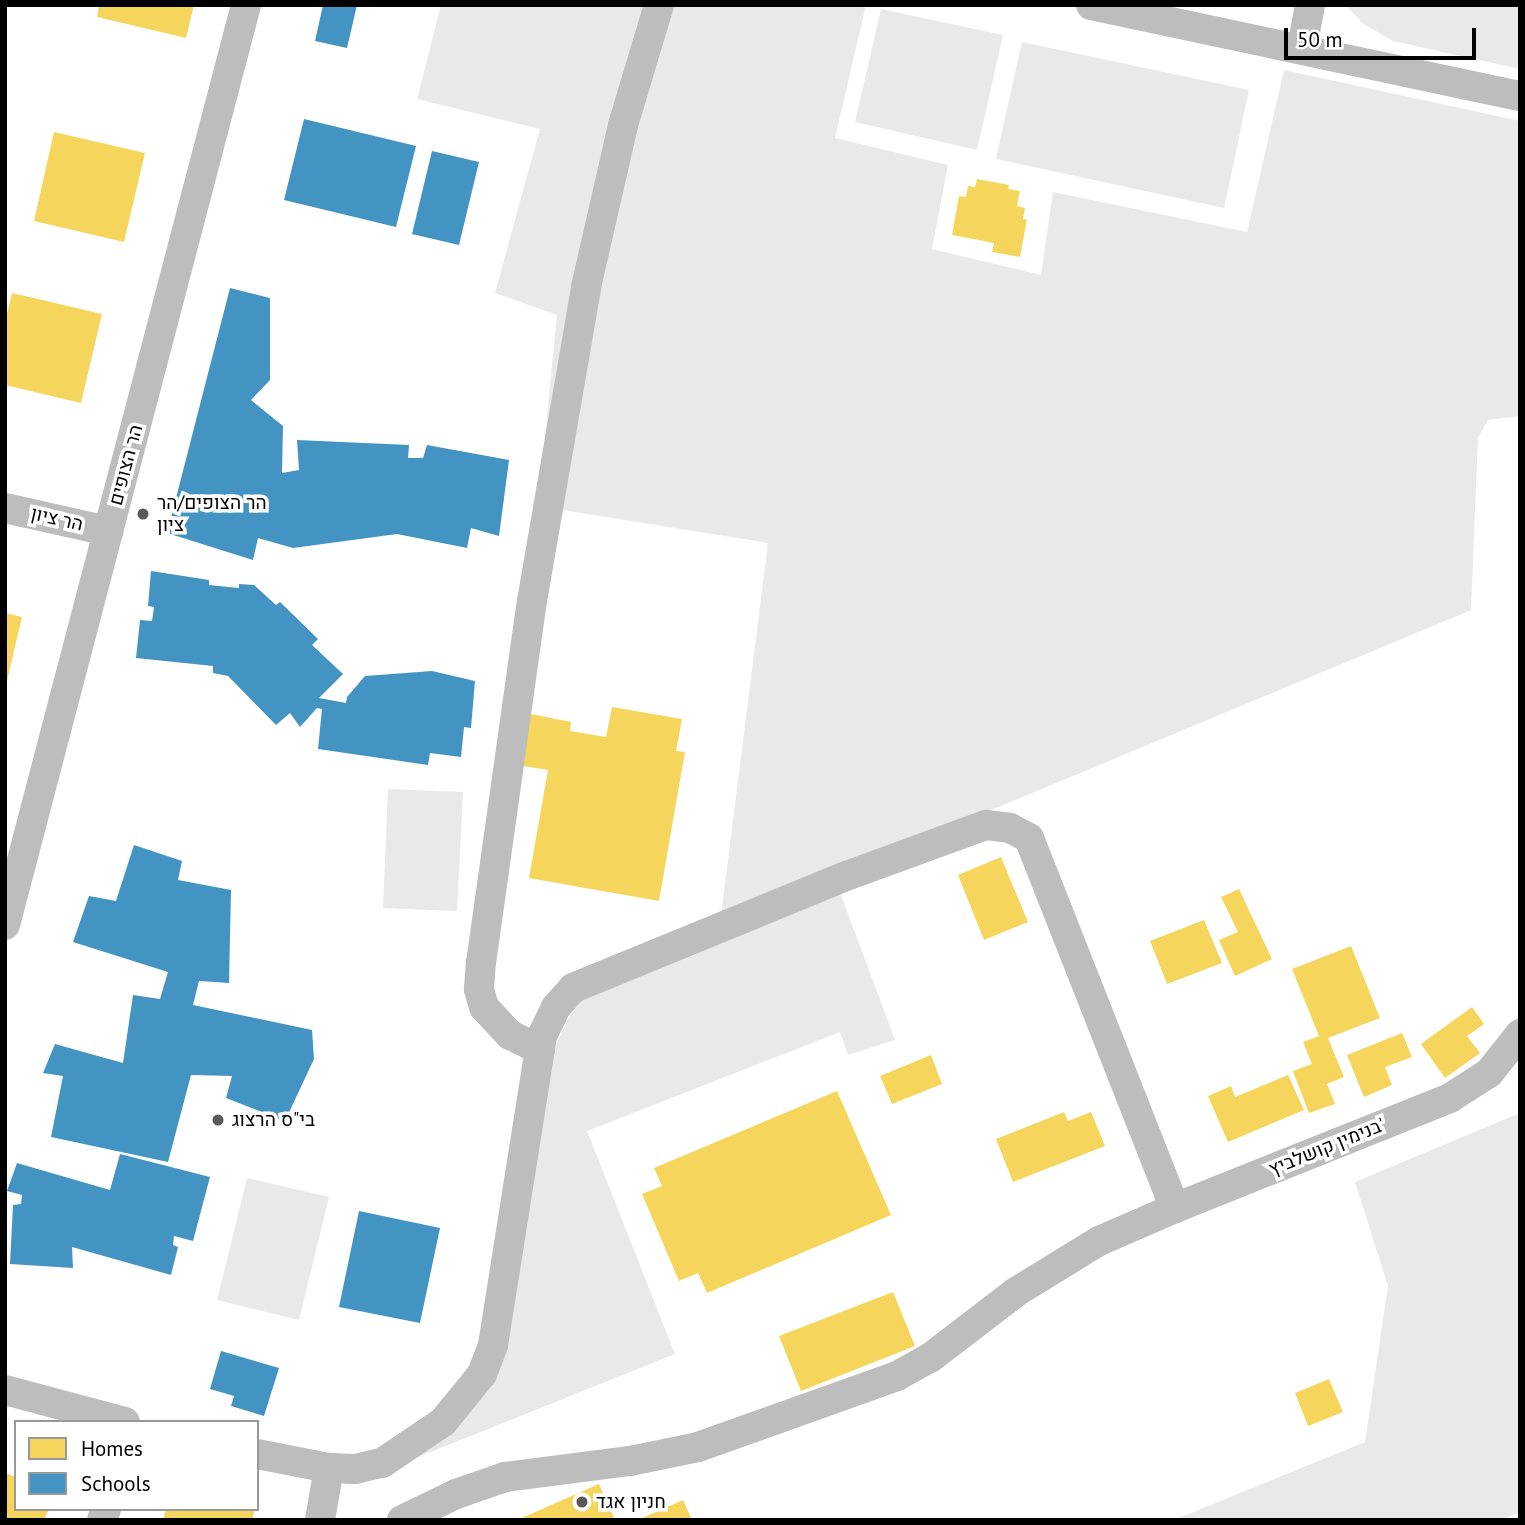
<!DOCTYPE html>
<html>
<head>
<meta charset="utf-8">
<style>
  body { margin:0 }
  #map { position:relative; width:1525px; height:1525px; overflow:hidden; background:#fff; font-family:"PT Sans",Heebo,sans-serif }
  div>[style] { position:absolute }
  .green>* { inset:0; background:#e9e9e9 }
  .homes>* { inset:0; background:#f6d55c }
  .schools>* { inset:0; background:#4393c3 }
  .minor>* { height:30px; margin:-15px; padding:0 15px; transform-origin:15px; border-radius:15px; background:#bdbdbd }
  .dots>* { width:19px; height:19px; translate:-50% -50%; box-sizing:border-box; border:4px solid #fff; border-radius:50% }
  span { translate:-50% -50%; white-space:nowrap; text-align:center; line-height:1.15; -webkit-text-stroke:7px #fff; paint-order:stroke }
  .street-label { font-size:19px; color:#000 }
  .poi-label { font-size:19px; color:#000 }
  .left { translate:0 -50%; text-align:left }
  .frame { position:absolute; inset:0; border:7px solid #000; pointer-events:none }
  .legend { position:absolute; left:14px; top:1420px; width:245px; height:91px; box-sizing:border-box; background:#fff; border:2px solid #999; margin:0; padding:9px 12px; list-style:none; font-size:21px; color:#000 }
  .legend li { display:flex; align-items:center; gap:14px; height:35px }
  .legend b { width:35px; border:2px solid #999 }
  .scale { position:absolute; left:1284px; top:28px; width:192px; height:32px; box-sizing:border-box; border:4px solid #000; border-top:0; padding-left:9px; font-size:21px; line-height:24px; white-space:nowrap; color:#000; -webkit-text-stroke:5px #fff; paint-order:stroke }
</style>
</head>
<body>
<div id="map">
  <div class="green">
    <div style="clip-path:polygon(441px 5px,866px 5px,835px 138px,948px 165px,932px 249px,1041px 275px,1053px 192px,1247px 232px,1284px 70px,1520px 121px,1520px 416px,1488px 420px,1478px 438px,1471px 610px,720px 923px,768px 543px,538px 506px,557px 315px,495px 293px,540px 129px,417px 99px)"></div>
    <div style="clip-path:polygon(1346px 5px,1520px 5px,1520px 69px,1393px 41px,1362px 23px)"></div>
    <div style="clip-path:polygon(881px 9px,1003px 35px,977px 150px,855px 122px)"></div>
    <div style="clip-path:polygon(1022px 42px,1249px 90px,1224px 208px,996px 159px)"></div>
    <div style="clip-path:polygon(388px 789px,463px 792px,457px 911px,383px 908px)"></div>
    <div style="clip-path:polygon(838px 887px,895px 1040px,848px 1055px,840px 1032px,587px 1131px,675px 1354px,413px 1459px,466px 1412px,552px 1054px,568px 1019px,587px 993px)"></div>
    <div style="clip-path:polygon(1520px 1113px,1520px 1512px,1501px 1520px,1174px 1520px,1365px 1442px,1388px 1286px,1355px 1182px)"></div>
    <div style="clip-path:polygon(247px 1178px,329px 1197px,299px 1320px,217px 1300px)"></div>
  </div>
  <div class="homes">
    <div style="clip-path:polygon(99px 5px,194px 5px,186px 38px,97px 17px)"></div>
    <div style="clip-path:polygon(54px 132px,145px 153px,124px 242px,34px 221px)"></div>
    <div style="clip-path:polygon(977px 179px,1009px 185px,1008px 189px,1020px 191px,1017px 206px,1025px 208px,1023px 219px,1027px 219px,1020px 257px,992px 252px,994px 243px,952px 235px,959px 196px,966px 197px,968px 186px,975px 187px)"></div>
    <div style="clip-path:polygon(12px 293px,102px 314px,81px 403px,5px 385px,5px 322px)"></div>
    <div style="clip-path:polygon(5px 613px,22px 617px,6px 685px,5px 685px)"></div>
    <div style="clip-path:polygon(612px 707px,682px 719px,676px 751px,685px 752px,659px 901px,529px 878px,548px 770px,517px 765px,526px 713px,571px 722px,570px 731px,606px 737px)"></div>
    <div style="clip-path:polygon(1001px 857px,1028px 922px,984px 940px,958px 875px)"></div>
    <div style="clip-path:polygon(1239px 889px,1272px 959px,1235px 976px,1219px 940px,1238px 932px,1221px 897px)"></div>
    <div style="clip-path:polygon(1204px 920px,1222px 963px,1167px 984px,1150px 941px)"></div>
    <div style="clip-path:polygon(1351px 946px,1380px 1018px,1328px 1038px,1344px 1077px,1327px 1084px,1335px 1104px,1309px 1113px,1293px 1071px,1312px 1064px,1303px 1042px,1319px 1036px,1292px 969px)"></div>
    <div style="clip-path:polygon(1472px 1007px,1484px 1024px,1467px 1036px,1480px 1053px,1445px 1078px,1421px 1044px)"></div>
    <div style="clip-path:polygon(1402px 1033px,1412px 1057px,1385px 1067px,1392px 1085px,1364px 1097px,1347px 1055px)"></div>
    <div style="clip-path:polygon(931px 1055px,942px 1084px,892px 1104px,880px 1076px)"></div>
    <div style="clip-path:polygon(1288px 1075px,1304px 1110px,1228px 1142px,1208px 1096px,1231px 1086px,1235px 1097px)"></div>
    <div style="clip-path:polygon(837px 1091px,891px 1215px,707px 1293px,698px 1273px,679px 1281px,642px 1194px,662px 1186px,654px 1168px)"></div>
    <div style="clip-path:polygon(1064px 1112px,1068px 1121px,1091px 1112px,1105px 1146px,1013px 1182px,996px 1139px)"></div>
    <div style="clip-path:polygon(893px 1292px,915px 1346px,801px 1391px,779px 1336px)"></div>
    <div style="clip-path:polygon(1329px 1379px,1343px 1412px,1308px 1426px,1295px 1393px)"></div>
    <div style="clip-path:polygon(5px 1473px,16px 1477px,16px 1509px,49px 1509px,44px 1520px,5px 1520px)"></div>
    <div style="clip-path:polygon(599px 1484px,615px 1520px,517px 1520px)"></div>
    <div style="clip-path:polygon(683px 1500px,692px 1520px,638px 1520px)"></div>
    <div style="clip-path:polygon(166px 1509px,255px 1509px,252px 1520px,163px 1520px)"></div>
  </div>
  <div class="schools">
    <div style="clip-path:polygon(323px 5px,357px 5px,347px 48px,315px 41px)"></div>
    <div style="clip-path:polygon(304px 119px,416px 146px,396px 227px,284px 200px)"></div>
    <div style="clip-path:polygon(432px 151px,479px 162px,459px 245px,412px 234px)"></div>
    <div style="clip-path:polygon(230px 288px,270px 298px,270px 380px,251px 400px,283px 426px,282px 473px,299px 470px,297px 440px,409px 445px,408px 458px,423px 458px,427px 445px,509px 460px,499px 536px,471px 528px,467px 548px,397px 534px,293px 548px,258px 538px,253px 560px,167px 533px)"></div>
    <div style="clip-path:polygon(151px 571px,209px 580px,209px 585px,239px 588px,239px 584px,254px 585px,276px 605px,280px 602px,318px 639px,312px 645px,343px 674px,319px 698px,346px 703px,347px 697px,365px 676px,432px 671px,475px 681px,471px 728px,464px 727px,461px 757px,430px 753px,428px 765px,318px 749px,322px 709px,317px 708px,300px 727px,290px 713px,276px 725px,228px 676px,213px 673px,213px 666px,136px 658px,140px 620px,152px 621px,154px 607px,148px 606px)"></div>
    <div style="clip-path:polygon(134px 845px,182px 861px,178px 880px,231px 890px,229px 983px,199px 981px,193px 1005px,312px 1030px,314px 1059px,285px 1121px,226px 1098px,232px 1076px,191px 1075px,168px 1162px,51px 1137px,63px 1076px,43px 1073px,55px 1044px,123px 1063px,133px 995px,160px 999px,168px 972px,73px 942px,89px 896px,116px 901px)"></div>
    <div style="clip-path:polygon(120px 1154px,210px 1177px,193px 1241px,174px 1236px,173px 1245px,178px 1247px,171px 1275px,72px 1247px,73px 1268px,10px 1264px,13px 1205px,21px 1204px,22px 1195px,7px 1191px,17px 1163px,110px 1190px)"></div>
    <div style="clip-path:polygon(359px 1211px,440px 1228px,420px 1323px,339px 1307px)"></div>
    <div style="clip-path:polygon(221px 1351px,279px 1368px,264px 1416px,231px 1406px,234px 1396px,210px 1389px)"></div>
  </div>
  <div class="minor">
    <div style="left:1091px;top:5px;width:439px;rotate:12deg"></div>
    <div style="left:1302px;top:48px;width:44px;rotate:-79.5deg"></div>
    <div style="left:5px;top:508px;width:106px;rotate:12.6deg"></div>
    <div style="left:5px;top:925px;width:951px;rotate:-75.32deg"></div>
    <div style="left:540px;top:1050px;width:34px;rotate:-153deg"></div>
    <div style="left:510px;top:1035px;width:38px;rotate:-133deg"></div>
    <div style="left:484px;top:1007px;width:19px;rotate:-106deg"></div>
    <div style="left:479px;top:989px;width:26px;rotate:-86deg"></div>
    <div style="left:481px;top:963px;width:366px;rotate:-82deg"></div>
    <div style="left:532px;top:601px;width:319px;rotate:-80.2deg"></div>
    <div style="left:586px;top:287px;width:166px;rotate:-77.1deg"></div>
    <div style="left:623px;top:125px;width:125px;rotate:-73.3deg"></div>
    <div style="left:5px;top:1390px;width:124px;rotate:14.9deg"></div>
    <div style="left:257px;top:1454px;width:73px;rotate:11deg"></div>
    <div style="left:329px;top:1468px;width:26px;rotate:2deg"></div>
    <div style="left:355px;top:1469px;width:28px;rotate:-13deg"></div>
    <div style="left:382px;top:1463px;width:73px;rotate:-33.9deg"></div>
    <div style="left:443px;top:1422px;width:62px;rotate:-50.9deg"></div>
    <div style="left:482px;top:1374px;width:31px;rotate:-69deg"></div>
    <div style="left:493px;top:1345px;width:313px;rotate:-81deg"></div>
    <div style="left:542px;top:1036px;width:32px;rotate:-64deg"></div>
    <div style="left:556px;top:1007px;width:25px;rotate:-48deg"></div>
    <div style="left:573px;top:988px;width:298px;rotate:-22.3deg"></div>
    <div style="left:849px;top:875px;width:146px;rotate:-20.1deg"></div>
    <div style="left:986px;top:825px;width:24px;rotate:7deg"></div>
    <div style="left:1010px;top:828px;width:21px;rotate:28deg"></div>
    <div style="left:1029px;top:838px;width:398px;rotate:68.5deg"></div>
    <div style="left:102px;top:1520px;width:12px;rotate:-70deg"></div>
    <div style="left:320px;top:1520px;width:53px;rotate:-80.2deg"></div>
    <div style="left:402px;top:1520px;width:60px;rotate:-25.7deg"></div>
    <div style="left:456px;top:1494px;width:52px;rotate:-19.1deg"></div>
    <div style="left:505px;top:1477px;width:126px;rotate:-7.3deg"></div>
    <div style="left:630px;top:1461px;width:69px;rotate:-11.6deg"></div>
    <div style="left:698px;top:1447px;width:211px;rotate:-19.6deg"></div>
    <div style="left:897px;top:1376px;width:38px;rotate:-29deg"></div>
    <div style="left:930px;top:1358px;width:108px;rotate:-37.5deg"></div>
    <div style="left:1016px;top:1292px;width:97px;rotate:-31.6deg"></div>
    <div style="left:1099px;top:1241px;width:83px;rotate:-23.5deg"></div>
    <div style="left:1175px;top:1208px;width:296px;rotate:-21.8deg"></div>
    <div style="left:1450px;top:1098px;width:46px;rotate:-32.7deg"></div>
    <div style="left:1489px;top:1073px;width:50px;rotate:-51.5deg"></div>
  </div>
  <div class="dots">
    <div style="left:143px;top:514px;background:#595959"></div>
    <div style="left:218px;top:1120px;background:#595959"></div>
    <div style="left:582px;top:1502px;background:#595959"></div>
  </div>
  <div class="street-label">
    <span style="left:126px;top:465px;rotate:-75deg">הר הצופים</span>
    <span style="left:57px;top:519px;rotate:13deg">הר ציון</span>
    <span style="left:1327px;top:1147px;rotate:-22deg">בנימין קושלביץ'</span>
  </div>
  <div class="poi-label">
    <span class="left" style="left:157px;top:514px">הר הצופים/הר<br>ציון</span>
    <span class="left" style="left:232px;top:1120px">בי"ס הרצוג</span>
    <span class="left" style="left:596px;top:1502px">חניון אגד</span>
  </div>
  <div class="frame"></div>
  <ul class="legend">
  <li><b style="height:19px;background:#f6d55c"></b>Homes</li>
  <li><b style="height:19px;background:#4393c3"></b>Schools</li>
  </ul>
  <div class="scale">50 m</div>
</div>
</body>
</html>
